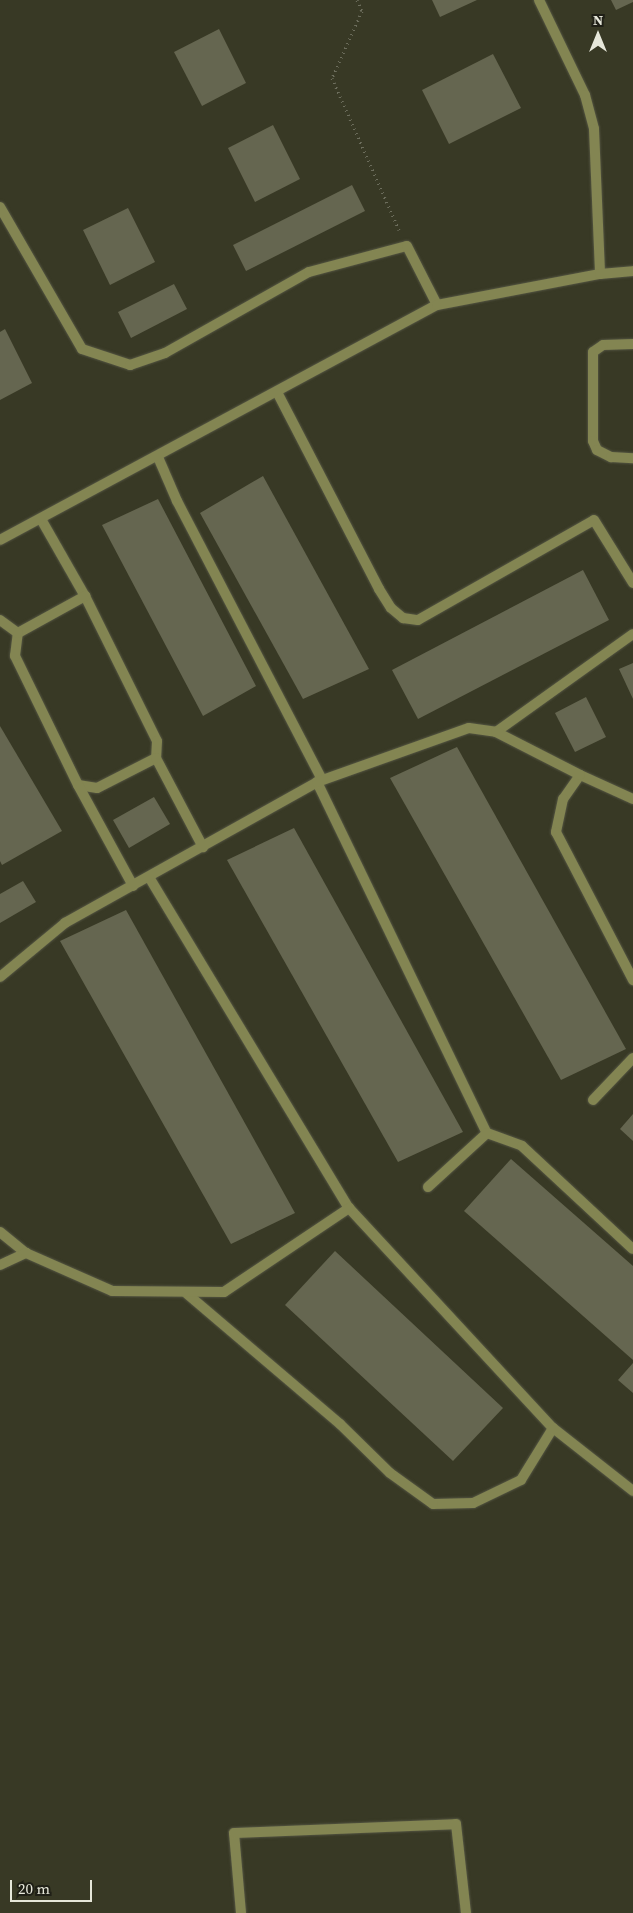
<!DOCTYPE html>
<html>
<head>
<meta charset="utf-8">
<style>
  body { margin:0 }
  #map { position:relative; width:633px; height:1913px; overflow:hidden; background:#383925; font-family:"Source Serif 4",serif }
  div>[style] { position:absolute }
  .building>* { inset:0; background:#656650 }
  .path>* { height:3px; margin-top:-1.5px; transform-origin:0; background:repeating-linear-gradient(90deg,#6d6e5d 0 1px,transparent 0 5px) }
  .roads { filter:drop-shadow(0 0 1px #545542) drop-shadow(0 0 1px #545542) }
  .service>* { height:10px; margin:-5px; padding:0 5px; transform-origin:5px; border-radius:5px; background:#838552 }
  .minor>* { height:10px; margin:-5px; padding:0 5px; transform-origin:5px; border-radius:5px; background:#838552 }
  span { translate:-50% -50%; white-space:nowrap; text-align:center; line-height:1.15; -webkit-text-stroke:5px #1f1f16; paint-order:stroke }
  .north { position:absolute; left:573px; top:10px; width:50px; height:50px; -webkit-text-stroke:4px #1f1f16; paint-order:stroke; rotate:0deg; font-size:14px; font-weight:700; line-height:20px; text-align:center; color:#e6e7da }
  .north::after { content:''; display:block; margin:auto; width:18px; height:22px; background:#e6e7da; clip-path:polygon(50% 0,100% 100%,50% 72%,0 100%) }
  .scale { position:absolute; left:10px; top:1880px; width:82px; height:22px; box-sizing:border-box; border:2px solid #e6e7da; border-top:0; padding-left:6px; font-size:15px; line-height:18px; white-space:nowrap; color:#e6e7da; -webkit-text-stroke:4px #1f1f16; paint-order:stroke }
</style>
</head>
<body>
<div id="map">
  <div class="building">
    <div style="clip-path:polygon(432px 0,477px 0,440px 17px)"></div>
    <div style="clip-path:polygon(611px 0,633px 0,633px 2px,616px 10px)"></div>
    <div style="clip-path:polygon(219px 29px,246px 83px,202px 106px,174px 52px)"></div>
    <div style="clip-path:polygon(493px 54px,521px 108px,449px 144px,422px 90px)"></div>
    <div style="clip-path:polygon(273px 125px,300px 179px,255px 202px,228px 148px)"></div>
    <div style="clip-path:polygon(352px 185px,365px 211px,246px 271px,233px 245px)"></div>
    <div style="clip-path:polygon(128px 208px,155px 262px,110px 285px,83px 230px)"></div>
    <div style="clip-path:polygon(174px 284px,187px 309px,131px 338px,118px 312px)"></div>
    <div style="clip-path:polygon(5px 329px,32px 383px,0 400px,0 332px)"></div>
    <div style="clip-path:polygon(263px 476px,369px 669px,303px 699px,200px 513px)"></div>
    <div style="clip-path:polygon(158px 499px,256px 686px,203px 716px,102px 525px)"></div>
    <div style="clip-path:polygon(583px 570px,609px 620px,418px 719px,392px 670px)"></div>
    <div style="clip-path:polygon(633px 663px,633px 699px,619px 669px)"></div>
    <div style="clip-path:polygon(586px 697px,606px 737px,575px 752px,555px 713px)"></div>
    <div style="clip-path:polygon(0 726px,62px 831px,2px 865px,0 861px)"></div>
    <div style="clip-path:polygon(457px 747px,626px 1049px,561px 1080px,390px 778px)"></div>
    <div style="clip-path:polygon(154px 797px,170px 824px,129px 848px,113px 820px)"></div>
    <div style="clip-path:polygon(294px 828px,463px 1132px,398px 1162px,227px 860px)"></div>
    <div style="clip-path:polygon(23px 881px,36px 902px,0 923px,0 894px)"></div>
    <div style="clip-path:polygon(126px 910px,295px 1213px,231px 1244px,60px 941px)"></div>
    <div style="clip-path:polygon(633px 1114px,633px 1141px,620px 1129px)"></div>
    <div style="clip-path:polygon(511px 1159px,633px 1266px,633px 1360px,464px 1211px)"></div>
    <div style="clip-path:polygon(335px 1251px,503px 1408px,453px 1461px,285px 1305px)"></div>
    <div style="clip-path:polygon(633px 1363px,633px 1393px,618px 1380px)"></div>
  </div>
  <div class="path">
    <div style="left:357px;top:0;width:12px;rotate:66deg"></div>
    <div style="left:362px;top:11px;width:73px;rotate:114.1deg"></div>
    <div style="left:332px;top:78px;width:166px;rotate:66.2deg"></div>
  </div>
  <div class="roads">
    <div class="service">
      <div style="left:539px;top:0;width:106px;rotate:64.2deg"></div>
      <div style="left:585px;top:95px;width:35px;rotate:75deg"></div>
      <div style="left:594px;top:129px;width:145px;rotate:87.6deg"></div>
      <div style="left:0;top:207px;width:164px;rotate:60deg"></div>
      <div style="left:82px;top:349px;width:51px;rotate:18.4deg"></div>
      <div style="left:130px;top:365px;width:37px;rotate:-19deg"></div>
      <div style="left:165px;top:353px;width:165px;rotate:-29.4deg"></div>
      <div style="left:309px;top:272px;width:101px;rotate:-14.9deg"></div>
      <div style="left:407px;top:246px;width:66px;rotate:63deg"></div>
      <div style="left:633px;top:344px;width:30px;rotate:178deg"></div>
      <div style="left:603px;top:345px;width:12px;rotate:145deg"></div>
      <div style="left:593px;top:352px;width:89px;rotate:90deg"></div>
      <div style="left:593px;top:441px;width:10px;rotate:66deg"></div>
      <div style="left:597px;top:450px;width:16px;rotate:27deg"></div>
      <div style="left:611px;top:457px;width:22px;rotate:3deg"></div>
      <div style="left:277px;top:392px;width:222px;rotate:62.6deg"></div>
      <div style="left:379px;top:589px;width:22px;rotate:58deg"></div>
      <div style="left:391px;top:608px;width:16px;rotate:40deg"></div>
      <div style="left:403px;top:618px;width:15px;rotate:8deg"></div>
      <div style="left:418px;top:620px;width:202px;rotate:-29.6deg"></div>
      <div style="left:594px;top:520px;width:74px;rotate:58.2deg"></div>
      <div style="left:158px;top:457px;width:48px;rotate:66.6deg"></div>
      <div style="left:177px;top:501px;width:314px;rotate:62.5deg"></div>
      <div style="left:41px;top:519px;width:89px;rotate:60.3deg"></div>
      <div style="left:85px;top:596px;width:162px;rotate:63.6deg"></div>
      <div style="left:157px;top:741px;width:17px;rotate:93deg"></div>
      <div style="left:156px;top:758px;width:66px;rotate:153deg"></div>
      <div style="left:97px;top:788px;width:19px;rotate:-171deg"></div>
      <div style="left:78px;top:785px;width:144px;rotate:-116deg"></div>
      <div style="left:15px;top:656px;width:23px;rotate:-83deg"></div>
      <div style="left:18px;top:633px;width:77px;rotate:-28.9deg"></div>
      <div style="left:0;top:620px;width:22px;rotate:36deg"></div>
      <div style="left:496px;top:732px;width:168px;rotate:-35.6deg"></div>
      <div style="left:156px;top:758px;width:101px;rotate:62.2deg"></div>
      <div style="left:317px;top:782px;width:390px;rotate:64.2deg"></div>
      <div style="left:487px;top:1133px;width:37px;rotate:20deg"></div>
      <div style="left:522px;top:1146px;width:151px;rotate:42.9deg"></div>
      <div style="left:78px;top:785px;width:115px;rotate:61.4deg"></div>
      <div style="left:633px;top:799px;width:58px;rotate:-155.6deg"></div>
      <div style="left:580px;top:775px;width:29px;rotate:125deg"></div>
      <div style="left:563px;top:799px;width:34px;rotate:102deg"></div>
      <div style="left:556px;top:832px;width:167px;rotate:62.5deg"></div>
      <div style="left:149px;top:877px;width:387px;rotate:58.9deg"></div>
      <div style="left:349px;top:1208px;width:300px;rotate:47.2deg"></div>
      <div style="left:553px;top:1428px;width:61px;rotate:121.6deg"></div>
      <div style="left:521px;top:1480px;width:53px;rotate:154.4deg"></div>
      <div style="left:473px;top:1503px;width:40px;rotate:178.6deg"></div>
      <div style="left:433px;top:1504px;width:53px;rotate:-144.2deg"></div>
      <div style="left:390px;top:1473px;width:70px;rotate:-135.6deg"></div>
      <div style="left:340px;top:1424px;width:201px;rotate:-139.6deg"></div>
      <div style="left:593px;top:1100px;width:58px;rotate:-46.4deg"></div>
      <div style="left:428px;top:1187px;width:80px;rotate:-42.5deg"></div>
      <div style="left:0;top:1232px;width:33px;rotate:39deg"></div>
      <div style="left:0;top:1265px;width:29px;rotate:-25deg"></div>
      <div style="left:26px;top:1253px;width:94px;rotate:23.8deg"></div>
      <div style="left:112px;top:1291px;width:112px;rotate:0.5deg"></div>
      <div style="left:224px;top:1292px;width:151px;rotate:-33.9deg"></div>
      <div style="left:553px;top:1428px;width:102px;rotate:38.2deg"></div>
      <div style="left:241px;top:1913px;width:80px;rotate:-95deg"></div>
      <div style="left:234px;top:1833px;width:222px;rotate:-2.3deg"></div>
      <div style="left:456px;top:1824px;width:90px;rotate:83.6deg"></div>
    </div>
    <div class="minor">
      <div style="left:0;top:540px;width:496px;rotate:-28.3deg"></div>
      <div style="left:437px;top:305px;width:166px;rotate:-10.8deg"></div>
      <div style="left:600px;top:274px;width:33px;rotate:-5deg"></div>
      <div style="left:0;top:977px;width:85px;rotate:-39.7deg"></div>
      <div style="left:65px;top:923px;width:289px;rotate:-29.2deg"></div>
      <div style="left:317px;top:782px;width:161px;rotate:-19.6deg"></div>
      <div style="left:469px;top:728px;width:27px;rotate:8deg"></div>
      <div style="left:496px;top:732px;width:94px;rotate:27.1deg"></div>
    </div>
  </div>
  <div class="north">N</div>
  <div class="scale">20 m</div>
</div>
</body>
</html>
